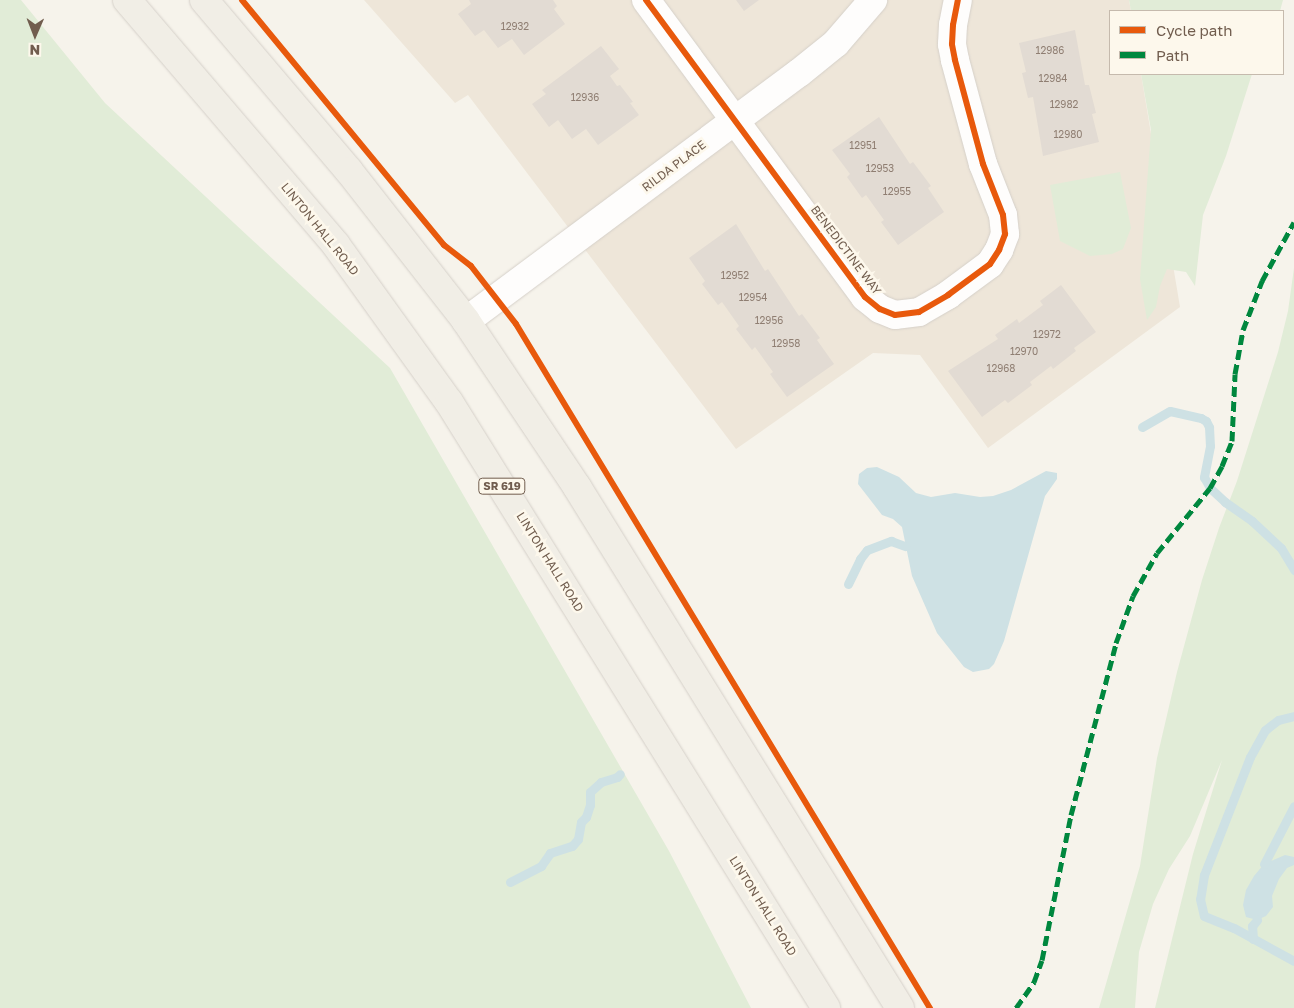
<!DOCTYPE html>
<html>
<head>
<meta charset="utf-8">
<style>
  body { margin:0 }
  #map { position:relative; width:1294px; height:1008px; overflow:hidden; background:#f6f3eb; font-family:"Golos Text",sans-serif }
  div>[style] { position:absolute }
  .residential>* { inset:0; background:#eee6d9 }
  .green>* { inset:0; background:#e1ecd7 }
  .water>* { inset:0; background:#cee1e4 }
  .stream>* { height:9px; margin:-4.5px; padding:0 4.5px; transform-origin:4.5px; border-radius:4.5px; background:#cee1e4 }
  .building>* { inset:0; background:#e2dbd3 }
  .roads { filter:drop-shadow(0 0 1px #d5d0c9) drop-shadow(0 0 1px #d5d0c9) }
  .minor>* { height:28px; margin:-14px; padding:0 14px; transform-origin:14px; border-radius:14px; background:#fefdfc }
  .primary>* { height:28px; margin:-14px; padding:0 14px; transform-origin:14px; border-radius:14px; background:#f1eee6 }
  .quiet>* { height:5px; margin-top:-2.5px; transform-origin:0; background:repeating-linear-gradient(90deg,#00873e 0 10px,transparent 0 15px) }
  .cycleway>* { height:6px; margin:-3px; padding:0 3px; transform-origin:3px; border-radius:3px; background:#e8590c }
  span { translate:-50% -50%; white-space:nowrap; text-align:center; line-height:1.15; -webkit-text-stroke:5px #fdf8ec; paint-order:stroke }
  .number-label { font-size:10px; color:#8f7e72 }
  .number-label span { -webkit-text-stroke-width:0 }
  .shield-label span { padding:1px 4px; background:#fdf8ec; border:1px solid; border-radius:4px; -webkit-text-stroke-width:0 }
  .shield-label { font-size:11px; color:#715d4e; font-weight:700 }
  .street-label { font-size:12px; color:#715d4e }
  .legend { position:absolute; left:1109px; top:10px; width:175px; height:65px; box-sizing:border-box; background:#fdf8ec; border:1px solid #c5baad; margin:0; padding:6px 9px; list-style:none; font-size:15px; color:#715d4e }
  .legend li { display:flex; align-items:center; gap:10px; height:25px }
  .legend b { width:25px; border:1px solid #c5baad }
  .north { position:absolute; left:10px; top:10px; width:50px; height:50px; -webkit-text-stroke:4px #fdf8ec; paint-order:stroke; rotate:181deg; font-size:14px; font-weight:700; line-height:20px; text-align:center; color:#715d4e }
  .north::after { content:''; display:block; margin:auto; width:18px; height:22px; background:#715d4e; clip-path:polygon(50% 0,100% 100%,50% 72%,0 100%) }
</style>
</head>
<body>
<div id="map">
  <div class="residential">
    <div style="clip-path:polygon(364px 0,1129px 0,1131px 11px,1110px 11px,1110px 74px,1141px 74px,1180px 307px,988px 448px,920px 355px,873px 353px,736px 449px,468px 95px,455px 103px)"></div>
  </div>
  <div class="green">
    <div style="clip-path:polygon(0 0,21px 0,105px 103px,390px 368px,669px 851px,751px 1008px,0 1008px)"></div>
    <div style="clip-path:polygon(1129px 0,1283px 0,1280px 11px,1131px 11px)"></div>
    <div style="clip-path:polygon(1141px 74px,1252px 74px,1226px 156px,1203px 215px,1195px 286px,1186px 272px,1167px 269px,1160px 286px,1156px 307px,1147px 320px,1140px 279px,1151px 130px)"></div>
    <div style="clip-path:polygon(1120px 172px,1131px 228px,1123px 249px,1112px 254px,1090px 256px,1060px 241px,1050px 185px)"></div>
    <div style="clip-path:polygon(1294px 268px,1294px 1008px,1155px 1008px,1193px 854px,1222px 760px,1190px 836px,1169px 869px,1153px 904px,1139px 952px,1135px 1008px,1099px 1008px,1140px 866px,1157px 758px,1177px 672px,1202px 580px,1219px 528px,1237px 481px,1278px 352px,1288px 311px)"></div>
  </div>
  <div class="water">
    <div style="clip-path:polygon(877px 467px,899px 477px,916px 493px,931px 497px,955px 493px,980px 497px,993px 496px,1011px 490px,1046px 471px,1057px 473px,1057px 479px,1045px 496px,1004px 641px,994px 664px,989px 669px,973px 672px,964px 667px,937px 633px,912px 576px,902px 527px,893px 519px,882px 515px,858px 484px,859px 474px,867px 468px)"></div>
    <div style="clip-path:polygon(1285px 855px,1294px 857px,1294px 865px,1287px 868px,1279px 879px,1272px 896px,1273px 907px,1266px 916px,1257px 920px,1246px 917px,1243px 905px,1246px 890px,1254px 876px,1264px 864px)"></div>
  </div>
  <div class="stream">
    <div style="left:1142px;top:427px;width:32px;rotate:-30deg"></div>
    <div style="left:1170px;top:411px;width:32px;rotate:13deg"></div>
    <div style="left:1201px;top:418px;width:6px;rotate:31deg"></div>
    <div style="left:1206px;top:421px;width:7px;rotate:63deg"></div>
    <div style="left:1209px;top:427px;width:19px;rotate:87deg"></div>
    <div style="left:1210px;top:446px;width:32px;rotate:101deg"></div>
    <div style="left:1204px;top:477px;width:13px;rotate:61deg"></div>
    <div style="left:1210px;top:488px;width:21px;rotate:43deg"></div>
    <div style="left:1225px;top:502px;width:33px;rotate:35deg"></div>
    <div style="left:1252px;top:521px;width:40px;rotate:43deg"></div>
    <div style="left:1281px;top:548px;width:26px;rotate:59deg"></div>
    <div style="left:848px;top:584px;width:28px;rotate:-64deg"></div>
    <div style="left:860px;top:559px;width:11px;rotate:-52deg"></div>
    <div style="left:867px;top:550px;width:26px;rotate:-21deg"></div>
    <div style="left:891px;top:541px;width:15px;rotate:20deg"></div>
    <div style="left:1294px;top:716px;width:16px;rotate:166deg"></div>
    <div style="left:1278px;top:720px;width:16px;rotate:142deg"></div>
    <div style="left:1265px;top:730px;width:31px;rotate:119deg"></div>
    <div style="left:1250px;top:757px;width:127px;rotate:111.3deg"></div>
    <div style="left:1204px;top:875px;width:24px;rotate:99deg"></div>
    <div style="left:1200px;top:899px;width:17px;rotate:77deg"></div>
    <div style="left:1204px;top:916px;width:32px;rotate:22deg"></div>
    <div style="left:1234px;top:928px;width:68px;rotate:28.8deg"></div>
    <div style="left:1264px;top:864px;width:65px;rotate:-62.7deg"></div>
    <div style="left:510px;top:882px;width:35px;rotate:-27deg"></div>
    <div style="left:541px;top:866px;width:16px;rotate:-55deg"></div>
    <div style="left:550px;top:853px;width:23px;rotate:-18deg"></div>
    <div style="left:572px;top:846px;width:9px;rotate:-49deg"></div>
    <div style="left:578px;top:839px;width:17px;rotate:-80deg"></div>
    <div style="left:581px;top:822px;width:7px;rotate:-45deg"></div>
    <div style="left:586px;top:817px;width:13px;rotate:-72deg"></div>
    <div style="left:590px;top:805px;width:13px;rotate:-90deg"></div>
    <div style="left:590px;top:792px;width:15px;rotate:-42deg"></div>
    <div style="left:601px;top:782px;width:17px;rotate:-17deg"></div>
    <div style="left:617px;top:777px;width:4px;rotate:-45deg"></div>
    <div style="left:1253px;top:939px;width:13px;rotate:-94deg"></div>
    <div style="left:1252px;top:926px;width:8px;rotate:-50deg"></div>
  </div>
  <div class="building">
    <div style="clip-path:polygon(469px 0,553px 0,557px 6px,554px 9px,565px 24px,524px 55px,512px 39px,498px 48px,484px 30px,475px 36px,458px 14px,471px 4px)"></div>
    <div style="clip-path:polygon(736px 0,759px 0,744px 11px)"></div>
    <div style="clip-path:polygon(1075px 30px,1085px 85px,1089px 85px,1096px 113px,1092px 114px,1099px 142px,1043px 156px,1033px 97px,1028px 98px,1022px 73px,1026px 72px,1019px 43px)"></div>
    <div style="clip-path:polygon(601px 46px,619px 69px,610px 76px,617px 86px,620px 85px,633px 102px,630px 103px,639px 115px,598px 145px,586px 129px,572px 139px,558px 120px,549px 127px,532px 104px,546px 94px,542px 90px)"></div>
    <div style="clip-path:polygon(879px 117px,910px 164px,913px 162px,931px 186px,928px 188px,944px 212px,898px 245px,881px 222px,884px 220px,866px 195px,862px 198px,847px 177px,850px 174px,832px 150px)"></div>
    <div style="clip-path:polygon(736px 224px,765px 271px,768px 269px,799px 316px,802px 314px,820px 338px,817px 340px,834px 364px,787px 397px,770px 374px,773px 372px,755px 347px,752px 350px,736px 329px,739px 326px,722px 302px,718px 305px,702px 284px,705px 281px,689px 258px)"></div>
    <div style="clip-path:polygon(1061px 285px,1096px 332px,1074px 348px,1076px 351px,1053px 369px,1051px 366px,1030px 382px,1032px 385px,1008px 403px,1005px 400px,982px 417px,948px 371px,998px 339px,995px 335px,1017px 319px,1019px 323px,1043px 305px,1040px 301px)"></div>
  </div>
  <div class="roads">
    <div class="minor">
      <div style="left:646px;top:0;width:369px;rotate:53.6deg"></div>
      <div style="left:865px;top:297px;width:19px;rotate:39deg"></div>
      <div style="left:880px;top:309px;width:16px;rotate:22deg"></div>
      <div style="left:895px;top:315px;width:24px;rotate:-7deg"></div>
      <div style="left:919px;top:312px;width:34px;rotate:-30deg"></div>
      <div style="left:948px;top:295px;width:52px;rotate:-36.4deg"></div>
      <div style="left:990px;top:264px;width:17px;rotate:-57deg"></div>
      <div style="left:999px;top:250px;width:17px;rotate:-69deg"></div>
      <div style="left:1005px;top:234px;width:19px;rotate:-96deg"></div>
      <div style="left:1003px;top:215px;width:55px;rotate:-111.4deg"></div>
      <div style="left:983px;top:164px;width:108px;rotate:-105.1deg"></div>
      <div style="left:955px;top:60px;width:16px;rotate:-101deg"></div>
      <div style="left:952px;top:44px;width:19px;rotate:-87deg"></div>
      <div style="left:953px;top:25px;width:25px;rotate:-79deg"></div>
      <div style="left:466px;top:321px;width:415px;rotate:-36.7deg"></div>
      <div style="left:799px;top:73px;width:48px;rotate:-39deg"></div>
      <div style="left:836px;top:43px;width:57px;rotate:-49.3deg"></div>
    </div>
    <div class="primary">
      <div style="left:127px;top:0;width:322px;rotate:49.5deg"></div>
      <div style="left:336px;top:245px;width:193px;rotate:54.3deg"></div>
      <div style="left:449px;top:402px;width:714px;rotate:58.11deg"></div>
      <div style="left:204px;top:0;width:224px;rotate:49.7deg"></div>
      <div style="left:349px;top:171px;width:190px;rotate:52deg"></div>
      <div style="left:466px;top:321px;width:200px;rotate:56.2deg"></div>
      <div style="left:577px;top:487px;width:613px;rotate:58.2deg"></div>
    </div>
  </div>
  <div class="quiet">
    <div style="left:1016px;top:1008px;width:32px;rotate:-55deg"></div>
    <div style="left:1034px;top:982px;width:23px;rotate:-70deg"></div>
    <div style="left:1042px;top:960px;width:148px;rotate:-78.7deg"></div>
    <div style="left:1071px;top:815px;width:178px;rotate:-75.3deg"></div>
    <div style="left:1116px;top:643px;width:50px;rotate:-70.1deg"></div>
    <div style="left:1133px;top:596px;width:49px;rotate:-60.8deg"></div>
    <div style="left:1157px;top:553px;width:84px;rotate:-50.8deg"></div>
    <div style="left:1210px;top:488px;width:25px;rotate:-61deg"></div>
    <div style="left:1222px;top:466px;width:27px;rotate:-68deg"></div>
    <div style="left:1232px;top:441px;width:67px;rotate:-87.4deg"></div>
    <div style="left:1235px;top:374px;width:45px;rotate:-79.7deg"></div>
    <div style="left:1243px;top:330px;width:53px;rotate:-68.8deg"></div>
    <div style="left:1262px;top:281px;width:67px;rotate:-61.5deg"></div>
  </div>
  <div class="cycleway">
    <div style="left:242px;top:0;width:318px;rotate:50.5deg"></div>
    <div style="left:444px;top:245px;width:34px;rotate:38deg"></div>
    <div style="left:471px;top:266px;width:73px;rotate:52.2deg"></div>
    <div style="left:516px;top:324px;width:800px;rotate:58.82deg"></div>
    <div style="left:646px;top:0;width:369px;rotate:53.6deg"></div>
    <div style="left:865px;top:297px;width:19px;rotate:39deg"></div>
    <div style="left:880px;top:309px;width:16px;rotate:22deg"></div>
    <div style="left:895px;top:315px;width:24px;rotate:-7deg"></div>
    <div style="left:919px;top:312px;width:34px;rotate:-30deg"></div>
    <div style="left:948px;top:295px;width:52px;rotate:-36.4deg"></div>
    <div style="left:990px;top:264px;width:17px;rotate:-57deg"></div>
    <div style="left:999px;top:250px;width:17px;rotate:-69deg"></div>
    <div style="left:1005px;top:234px;width:19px;rotate:-96deg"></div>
    <div style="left:1003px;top:215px;width:55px;rotate:-111.4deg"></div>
    <div style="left:983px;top:164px;width:108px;rotate:-105.1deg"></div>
    <div style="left:955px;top:60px;width:16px;rotate:-101deg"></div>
    <div style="left:952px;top:44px;width:19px;rotate:-87deg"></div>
    <div style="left:953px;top:25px;width:25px;rotate:-79deg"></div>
  </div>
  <div class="number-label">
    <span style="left:515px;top:27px">12932</span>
    <span style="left:1050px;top:51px">12986</span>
    <span style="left:1053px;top:79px">12984</span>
    <span style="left:585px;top:98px">12936</span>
    <span style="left:1064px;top:105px">12982</span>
    <span style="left:1068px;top:135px">12980</span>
    <span style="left:863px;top:146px">12951</span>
    <span style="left:880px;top:169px">12953</span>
    <span style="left:897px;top:192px">12955</span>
    <span style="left:735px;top:276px">12952</span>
    <span style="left:753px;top:298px">12954</span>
    <span style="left:769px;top:321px">12956</span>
    <span style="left:1047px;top:335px">12972</span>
    <span style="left:786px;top:344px">12958</span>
    <span style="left:1024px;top:352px">12970</span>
    <span style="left:1001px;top:369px">12968</span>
  </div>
  <div class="shield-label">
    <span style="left:502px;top:486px">SR 619</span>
  </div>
  <div class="street-label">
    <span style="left:674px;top:166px;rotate:-37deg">RILDA PLACE</span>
    <span style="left:320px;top:229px;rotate:51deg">LINTON HALL ROAD</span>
    <span style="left:846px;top:250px;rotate:53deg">BENEDICTINE WAY</span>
    <span style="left:550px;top:562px;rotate:58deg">LINTON HALL ROAD</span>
    <span style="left:763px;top:906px;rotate:58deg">LINTON HALL ROAD</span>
  </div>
  <ul class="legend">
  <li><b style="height:6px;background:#e8590c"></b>Cycle path</li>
  <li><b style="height:6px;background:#00873e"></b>Path</li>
  </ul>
  <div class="north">N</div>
</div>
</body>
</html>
